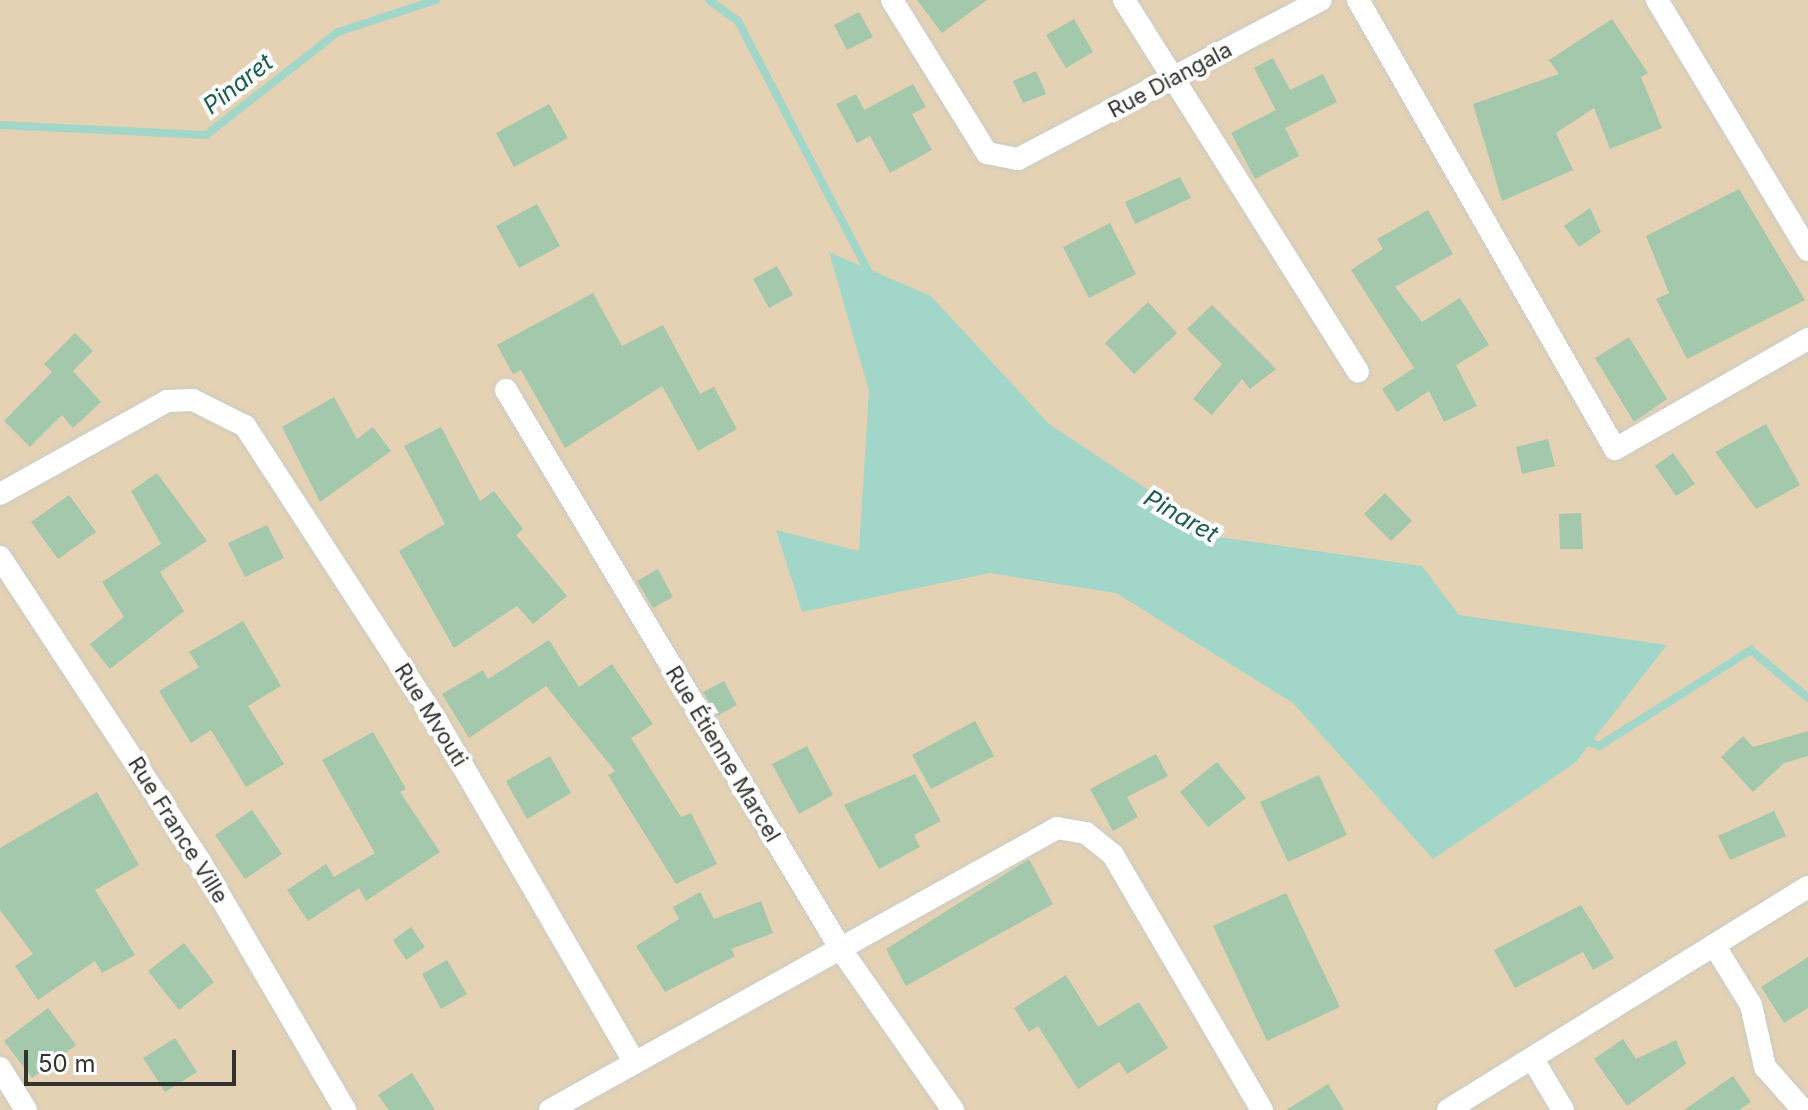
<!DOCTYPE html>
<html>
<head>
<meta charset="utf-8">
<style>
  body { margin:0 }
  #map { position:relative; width:1808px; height:1110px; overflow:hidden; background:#f8fcf3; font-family:Inter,sans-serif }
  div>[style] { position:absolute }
  .green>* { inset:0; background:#e5d2b5 }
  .water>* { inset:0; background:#a2d6c8 }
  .stream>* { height:8px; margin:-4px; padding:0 4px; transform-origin:4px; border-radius:4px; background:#a2d6c8 }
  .building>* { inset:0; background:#a3c8ab }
  .roads { filter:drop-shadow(0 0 2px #c8ccc3) drop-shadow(0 0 2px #c8ccc3) }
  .street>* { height:22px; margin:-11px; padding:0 11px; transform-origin:11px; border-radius:11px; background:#fff }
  span { translate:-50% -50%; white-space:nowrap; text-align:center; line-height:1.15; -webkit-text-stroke:8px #fff; paint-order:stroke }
  .street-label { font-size:22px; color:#323330 }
  .water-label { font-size:24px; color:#1a5c4e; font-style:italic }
  .scale { position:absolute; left:24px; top:1050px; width:212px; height:36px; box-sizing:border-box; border:4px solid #323330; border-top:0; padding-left:10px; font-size:24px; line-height:28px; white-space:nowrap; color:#323330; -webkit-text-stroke:6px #fff; paint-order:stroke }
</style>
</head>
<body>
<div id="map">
  <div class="green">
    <div style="clip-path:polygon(0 0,1808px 0,1808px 1110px,0 1110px)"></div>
  </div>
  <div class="water">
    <div style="clip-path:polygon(829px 252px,931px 296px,1049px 424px,1219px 537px,1422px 566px,1459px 615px,1667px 645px,1575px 763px,1433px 859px,1293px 703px,1116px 593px,990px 573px,802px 612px,776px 530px,859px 551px,869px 391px)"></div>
  </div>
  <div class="stream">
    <div style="left:709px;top:0;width:36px;rotate:36deg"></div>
    <div style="left:738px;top:21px;width:288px;rotate:62.5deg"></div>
    <div style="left:0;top:125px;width:206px;rotate:2.8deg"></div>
    <div style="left:206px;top:135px;width:167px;rotate:-38deg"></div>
    <div style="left:338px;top:32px;width:103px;rotate:-18.1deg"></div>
    <div style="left:1581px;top:738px;width:20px;rotate:24deg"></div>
    <div style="left:1599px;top:746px;width:180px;rotate:-32.3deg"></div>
    <div style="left:1751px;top:650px;width:75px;rotate:40.1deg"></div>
  </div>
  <div class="building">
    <div style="clip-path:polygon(917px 0,987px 0,942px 33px)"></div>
    <div style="clip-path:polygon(859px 12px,873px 37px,847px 50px,834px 25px)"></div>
    <div style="clip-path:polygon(1074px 19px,1093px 52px,1066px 68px,1046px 35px)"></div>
    <div style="clip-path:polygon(1612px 19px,1648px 73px,1641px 77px,1662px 128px,1610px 149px,1594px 108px,1556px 133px,1573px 170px,1502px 201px,1473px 104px,1559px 74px,1549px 60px)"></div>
    <div style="clip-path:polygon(1273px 58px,1290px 90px,1323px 74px,1337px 102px,1285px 128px,1254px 68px)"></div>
    <div style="clip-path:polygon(1036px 71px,1046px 94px,1023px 103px,1013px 81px)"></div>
    <div style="clip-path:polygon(913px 84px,926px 107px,912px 114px,932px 150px,890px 173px,870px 136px,857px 143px,836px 104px,856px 94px,864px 110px)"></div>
    <div style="clip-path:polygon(549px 104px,568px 138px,514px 167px,496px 133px)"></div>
    <div style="clip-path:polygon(1276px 110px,1299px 156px,1255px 179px,1231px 133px)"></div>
    <div style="clip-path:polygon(1180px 177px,1191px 198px,1135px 224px,1125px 202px)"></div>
    <div style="clip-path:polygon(1739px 189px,1805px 300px,1687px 359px,1656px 299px,1669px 293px,1646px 236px)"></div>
    <div style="clip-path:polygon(537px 204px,560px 246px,519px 268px,496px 226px)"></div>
    <div style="clip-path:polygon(1590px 208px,1601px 232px,1579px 247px,1564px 226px)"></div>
    <div style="clip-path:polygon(1428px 210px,1453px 254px,1395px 287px,1422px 322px,1460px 298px,1489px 345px,1456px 365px,1477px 406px,1444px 422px,1429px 391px,1397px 412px,1382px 389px,1414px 368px,1351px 270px,1383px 249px,1377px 239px)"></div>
    <div style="clip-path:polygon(1110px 223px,1136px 274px,1089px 298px,1063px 247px)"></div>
    <div style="clip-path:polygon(777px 266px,793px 295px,769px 308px,753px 279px)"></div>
    <div style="clip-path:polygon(593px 293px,622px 346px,663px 325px,700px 394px,714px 387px,737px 429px,698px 451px,662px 386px,565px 448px,521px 370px,513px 374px,497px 345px)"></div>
    <div style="clip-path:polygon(1148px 302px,1177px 333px,1134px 374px,1105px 343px)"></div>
    <div style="clip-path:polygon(1212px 305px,1276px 369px,1250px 389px,1242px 379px,1212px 415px,1193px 399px,1222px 364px,1187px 329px)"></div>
    <div style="clip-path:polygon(75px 333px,93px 351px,73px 371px,101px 402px,73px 428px,62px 415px,30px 447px,4px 421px,52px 372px,44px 364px)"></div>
    <div style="clip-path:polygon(1629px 337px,1667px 399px,1634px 422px,1595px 358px)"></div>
    <div style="clip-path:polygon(334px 397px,357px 439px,373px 427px,391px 451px,320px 502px,282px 427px)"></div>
    <div style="clip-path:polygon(1766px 424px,1800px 485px,1756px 509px,1715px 452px)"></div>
    <div style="clip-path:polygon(441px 427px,480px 501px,494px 491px,523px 529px,516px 535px,567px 596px,533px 624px,517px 606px,454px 648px,399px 551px,445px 524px,404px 446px)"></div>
    <div style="clip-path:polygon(1548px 439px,1555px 466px,1522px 474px,1516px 447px)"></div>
    <div style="clip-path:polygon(1673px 453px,1695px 484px,1676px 496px,1655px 466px)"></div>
    <div style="clip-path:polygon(157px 473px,207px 541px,160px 572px,184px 611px,110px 669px,90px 644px,124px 617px,102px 582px,161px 544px,131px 491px)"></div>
    <div style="clip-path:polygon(1385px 493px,1412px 521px,1391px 541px,1364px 514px)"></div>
    <div style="clip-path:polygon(69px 495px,96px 532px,58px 559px,31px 522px)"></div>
    <div style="clip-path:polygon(1581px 513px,1583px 549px,1560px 549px,1559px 514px)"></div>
    <div style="clip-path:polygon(267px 525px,284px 558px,245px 577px,228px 543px)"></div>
    <div style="clip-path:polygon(658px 569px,673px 597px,653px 608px,637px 581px)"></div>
    <div style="clip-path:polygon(243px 621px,281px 686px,248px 706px,284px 764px,246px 787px,211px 730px,191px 743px,159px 691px,199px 667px,189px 652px)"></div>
    <div style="clip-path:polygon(549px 640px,579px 687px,612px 664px,653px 724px,631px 738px,681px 817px,691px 813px,717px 864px,676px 884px,608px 775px,615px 771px,546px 686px,469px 738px,442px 694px,483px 670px,488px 679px)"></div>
    <div style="clip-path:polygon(724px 681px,737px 705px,717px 716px,703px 692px)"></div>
    <div style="clip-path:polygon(975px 721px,994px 756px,931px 789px,912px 755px)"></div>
    <div style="clip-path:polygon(1808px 731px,1808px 756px,1784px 763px,1753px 792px,1721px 757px,1743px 736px,1753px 747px)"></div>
    <div style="clip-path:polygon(373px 732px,406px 789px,400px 792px,440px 852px,366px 901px,359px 888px,308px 921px,287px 890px,326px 864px,334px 877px,375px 853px,322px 760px)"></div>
    <div style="clip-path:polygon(807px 746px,833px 795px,799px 814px,772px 764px)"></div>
    <div style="clip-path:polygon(1156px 754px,1168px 776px,1127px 797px,1138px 817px,1113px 831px,1090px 789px)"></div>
    <div style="clip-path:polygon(550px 756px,571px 793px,527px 819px,506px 781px)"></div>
    <div style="clip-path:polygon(1217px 762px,1246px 798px,1208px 827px,1180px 792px)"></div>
    <div style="clip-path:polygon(915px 774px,941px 821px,914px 835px,920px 847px,879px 869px,844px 805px)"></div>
    <div style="clip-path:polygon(1319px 775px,1347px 835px,1288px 862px,1260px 802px)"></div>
    <div style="clip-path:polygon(97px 792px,139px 865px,95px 890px,135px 955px,102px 973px,95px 961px,38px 1000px,15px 966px,33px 954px,0 910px,0 848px)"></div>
    <div style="clip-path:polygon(252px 810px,282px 854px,245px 879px,215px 835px)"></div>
    <div style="clip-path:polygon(1774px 811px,1786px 836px,1730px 860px,1718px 836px)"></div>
    <div style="clip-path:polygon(1029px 859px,1053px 904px,906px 986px,886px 949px)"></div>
    <div style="clip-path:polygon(700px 892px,714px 919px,761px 901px,773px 933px,731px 949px,735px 956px,665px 992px,636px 946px,679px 919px,673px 907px)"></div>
    <div style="clip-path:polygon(1286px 893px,1340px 1007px,1267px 1041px,1213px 926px)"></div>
    <div style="clip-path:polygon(1581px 905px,1614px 958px,1593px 970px,1583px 952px,1515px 988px,1494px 950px)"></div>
    <div style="clip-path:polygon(411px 927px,425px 947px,406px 960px,393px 940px)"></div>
    <div style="clip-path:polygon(184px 943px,214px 982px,179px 1010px,148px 971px)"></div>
    <div style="clip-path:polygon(1808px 957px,1808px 1008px,1784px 1023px,1761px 987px)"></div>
    <div style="clip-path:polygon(447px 960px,467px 994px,441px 1009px,422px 974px)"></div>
    <div style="clip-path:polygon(1066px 975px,1098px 1027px,1139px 1002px,1168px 1048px,1127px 1074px,1119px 1062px,1078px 1089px,1038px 1026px,1029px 1032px,1014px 1008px)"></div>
    <div style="clip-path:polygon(48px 1008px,76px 1045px,32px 1078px,4px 1041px)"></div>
    <div style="clip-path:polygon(175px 1038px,197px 1072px,165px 1092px,143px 1058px)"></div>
    <div style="clip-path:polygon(1623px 1039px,1636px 1059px,1676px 1040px,1686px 1064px,1627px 1106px,1594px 1059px)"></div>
    <div style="clip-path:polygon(412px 1073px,435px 1110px,389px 1110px,378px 1095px)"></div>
    <div style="clip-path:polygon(1733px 1076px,1751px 1102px,1739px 1110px,1684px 1110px)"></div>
    <div style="clip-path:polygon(1328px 1084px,1344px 1110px,1286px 1110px)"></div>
  </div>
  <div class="roads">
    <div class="street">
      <div style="left:892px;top:0;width:180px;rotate:58.2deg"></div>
      <div style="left:987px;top:153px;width:32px;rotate:11deg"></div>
      <div style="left:1018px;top:159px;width:342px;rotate:-27.7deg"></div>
      <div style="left:1124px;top:0;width:439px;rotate:57.8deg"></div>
      <div style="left:1358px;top:0;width:517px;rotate:60.21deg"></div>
      <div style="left:1615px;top:449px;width:222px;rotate:-29.7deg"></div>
      <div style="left:1657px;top:0;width:292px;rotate:58.9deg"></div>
      <div style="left:506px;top:390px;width:654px;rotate:59.08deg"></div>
      <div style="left:842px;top:951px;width:194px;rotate:55.1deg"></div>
      <div style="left:0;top:494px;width:191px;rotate:-29.1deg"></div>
      <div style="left:167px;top:401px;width:26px;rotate:-2deg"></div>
      <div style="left:193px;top:400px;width:58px;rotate:26.6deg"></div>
      <div style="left:245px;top:426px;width:351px;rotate:57deg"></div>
      <div style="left:436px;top:720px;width:395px;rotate:59.9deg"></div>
      <div style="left:0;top:557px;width:363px;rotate:56.7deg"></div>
      <div style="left:199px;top:860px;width:290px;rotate:59.7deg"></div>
      <div style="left:1714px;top:945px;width:70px;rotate:58.3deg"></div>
      <div style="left:1751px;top:1005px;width:64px;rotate:77.3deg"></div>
      <div style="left:1765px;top:1067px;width:57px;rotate:48.5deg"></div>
      <div style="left:1535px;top:1063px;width:55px;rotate:59.2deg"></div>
      <div style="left:0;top:1068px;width:49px;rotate:58.2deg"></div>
      <div style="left:550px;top:1110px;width:580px;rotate:-29.08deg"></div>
      <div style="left:1057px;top:828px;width:29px;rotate:10deg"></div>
      <div style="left:1086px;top:833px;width:35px;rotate:39deg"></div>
      <div style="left:1113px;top:855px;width:295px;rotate:59.7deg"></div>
      <div style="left:1448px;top:1110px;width:423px;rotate:-31.8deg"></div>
    </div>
  </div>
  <div class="street-label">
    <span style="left:1170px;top:80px;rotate:-28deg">Rue Diangala</span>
    <span style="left:431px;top:715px;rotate:58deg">Rue Mvouti</span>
    <span style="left:723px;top:754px;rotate:59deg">Rue Étienne Marcel</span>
    <span style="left:178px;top:830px;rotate:58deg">Rue France Ville</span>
  </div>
  <div class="water-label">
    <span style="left:238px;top:84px;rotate:-38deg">Pinaret</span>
    <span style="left:1181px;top:516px;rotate:30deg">Pinaret</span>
  </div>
  <div class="scale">50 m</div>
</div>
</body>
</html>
